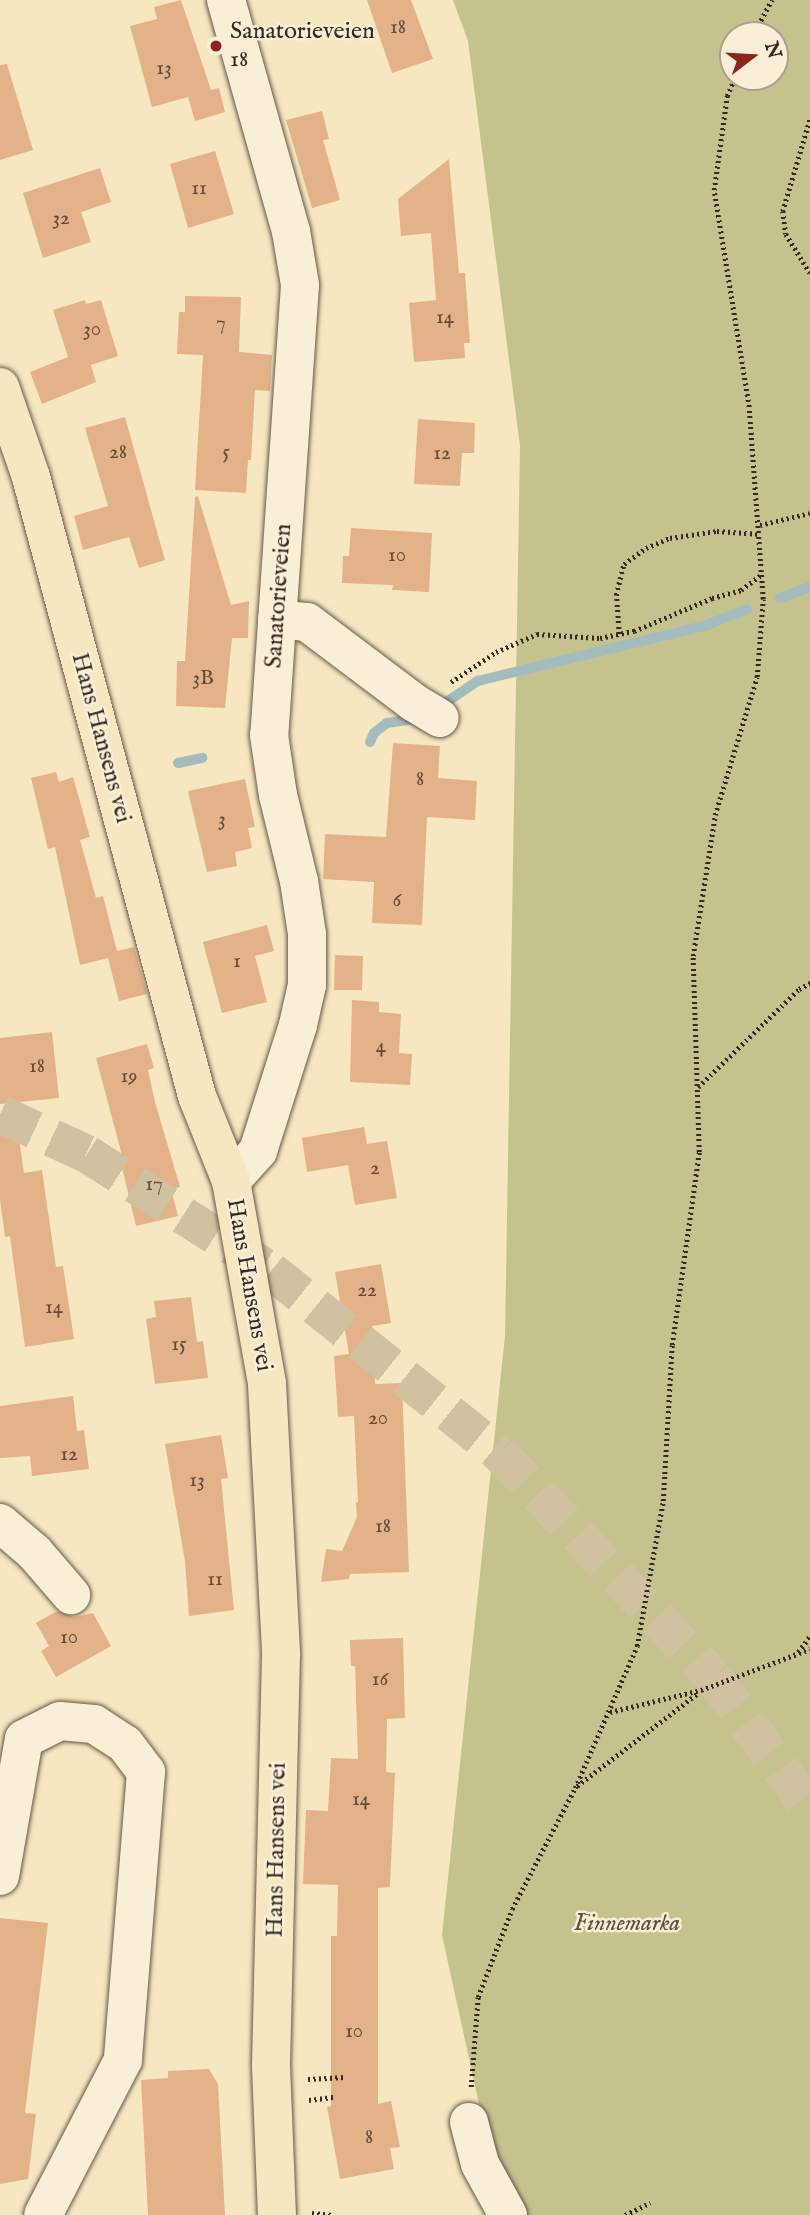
<!DOCTYPE html>
<html>
<head>
<meta charset="utf-8">
<style>
  body { margin:0 }
  #map { position:relative; width:810px; height:2215px; overflow:hidden; background:#f6e7c0; font-family:"IM FELL English",serif }
  div>[style] { position:absolute }
  .green>* { inset:0; background:#c4c38d }
  .stream>* { height:10px; margin:-5px; padding:0 5px; transform-origin:5px; border-radius:5px; background:#a3bcbe }
  .building>* { inset:0; background:#e3b289 }
  .major-tunnel>* { height:38px; margin-top:-19px; transform-origin:0; background:repeating-linear-gradient(90deg,#d0c1a0 0 38px,transparent 0 57px) }
  .path>* { height:4.5px; margin-top:-2.25px; transform-origin:0; background:repeating-linear-gradient(90deg,#362921 0 2px,transparent 0 5.5px) }
  .roads { filter:drop-shadow(0 0 2px #665849) drop-shadow(0 0 2px #665849) }
  .minor>* { height:38px; margin:-19px; padding:0 19px; transform-origin:19px; border-radius:19px; background:#f9efd6 }
  .major>* { height:38px; margin:-19px; padding:0 19px; transform-origin:19px; border-radius:19px; background:#f6e7c0 }
  .dots>* { width:19px; height:19px; translate:-50% -50%; box-sizing:border-box; border:4px solid #f9efd6; border-radius:50% }
  span { translate:-50% -50%; white-space:nowrap; text-align:center; line-height:1.15; -webkit-text-stroke:5px #f9efd6; paint-order:stroke }
  .number-label { font-size:21px; color:#614b3b }
  .number-label span { -webkit-text-stroke-width:0 }
  .poi-label { font-size:24px; color:#362921 }
  .left { translate:0 -50%; text-align:left }
  .street-label { font-size:24px; color:#362921 }
  .park-label { font-size:24px; color:#5a503c; font-style:italic }
  .north { position:absolute; left:719px; top:21px; width:70px; height:70px; box-sizing:border-box; background:#f9efd6; border:2px solid #aba08e; border-radius:50%; rotate:73deg; font-size:19px; font-weight:700; line-height:28px; text-align:center; color:#362921 }
  .north::after { content:''; display:block; margin:auto; width:24px; height:32px; background:#8f2418; clip-path:polygon(50% 0,100% 100%,50% 72%,0 100%) }
</style>
</head>
<body>
<div id="map">
  <div class="green">
    <div style="clip-path:polygon(evenodd,453px 0,810px 0,810px 2215px,528px 2215px,486px 2136px,442px 1935px,505px 1336px,520px 446px,468px 41px,453px 0,733px 35px,775px 35px,775px 77px,733px 77px,733px 35px)"></div>
  </div>
  <div class="stream">
    <div style="left:780px;top:598px;width:32px;rotate:-20deg"></div>
    <div style="left:445px;top:703px;width:40px;rotate:-34deg"></div>
    <div style="left:478px;top:681px;width:236px;rotate:-13.7deg"></div>
    <div style="left:707px;top:625px;width:43px;rotate:-21.8deg"></div>
    <div style="left:370px;top:742px;width:10px;rotate:-66deg"></div>
    <div style="left:374px;top:733px;width:16px;rotate:-38deg"></div>
    <div style="left:387px;top:723px;width:28px;rotate:-8deg"></div>
    <div style="left:178px;top:763px;width:25px;rotate:-12deg"></div>
  </div>
  <div class="building">
    <div style="clip-path:polygon(181px 0,211px 90px,219px 88px,225px 112px,195px 121px,188px 97px,152px 107px,130px 26px,157px 19px,154px 7px)"></div>
    <div style="clip-path:polygon(367px 0,411px 0,433px 59px,392px 73px)"></div>
    <div style="clip-path:polygon(7px 64px,33px 150px,0 160px,0 65px)"></div>
    <div style="clip-path:polygon(322px 111px,329px 139px,323px 140px,340px 200px,312px 208px,286px 120px)"></div>
    <div style="clip-path:polygon(215px 151px,234px 214px,188px 228px,170px 164px)"></div>
    <div style="clip-path:polygon(449px 159px,459px 273px,465px 273px,470px 343px,464px 343px,465px 358px,414px 362px,409px 303px,436px 300px,431px 233px,401px 236px,398px 199px)"></div>
    <div style="clip-path:polygon(100px 168px,111px 202px,81px 212px,91px 242px,43px 258px,23px 193px)"></div>
    <div style="clip-path:polygon(185px 296px,241px 297px,239px 352px,272px 355px,270px 391px,255px 390px,251px 460px,248px 460px,246px 493px,195px 490px,203px 355px,177px 354px,179px 312px,185px 312px)"></div>
    <div style="clip-path:polygon(85px 300px,86px 304px,101px 300px,118px 356px,91px 365px,96px 382px,42px 404px,30px 372px,68px 357px,53px 310px)"></div>
    <div style="clip-path:polygon(125px 417px,165px 560px,139px 568px,129px 537px,83px 550px,74px 516px,108px 506px,85px 428px)"></div>
    <div style="clip-path:polygon(418px 419px,475px 423px,474px 453px,462px 453px,460px 486px,414px 484px)"></div>
    <div style="clip-path:polygon(198px 496px,231px 605px,249px 601px,248px 638px,232px 638px,225px 708px,176px 706px,177px 661px,185px 661px,195px 497px)"></div>
    <div style="clip-path:polygon(351px 528px,432px 533px,429px 592px,392px 590px,393px 585px,342px 583px,343px 556px,349px 556px)"></div>
    <div style="clip-path:polygon(393px 743px,440px 746px,438px 778px,477px 781px,475px 820px,427px 817px,422px 925px,372px 923px,374px 882px,323px 879px,325px 834px,386px 837px)"></div>
    <div style="clip-path:polygon(56px 772px,59px 782px,73px 777px,90px 837px,80px 840px,96px 898px,103px 896px,117px 951px,134px 947px,147px 994px,119px 1001px,108px 958px,80px 965px,55px 847px,48px 849px,31px 778px)"></div>
    <div style="clip-path:polygon(245px 779px,255px 827px,248px 828px,252px 848px,235px 852px,237px 866px,207px 872px,188px 791px)"></div>
    <div style="clip-path:polygon(267px 925px,274px 951px,255px 956px,267px 1002px,222px 1013px,203px 942px)"></div>
    <div style="clip-path:polygon(335px 955px,363px 956px,362px 990px,334px 990px)"></div>
    <div style="clip-path:polygon(352px 1000px,379px 1002px,379px 1012px,401px 1014px,399px 1053px,412px 1054px,410px 1085px,350px 1082px)"></div>
    <div style="clip-path:polygon(52px 1032px,59px 1098px,0 1104px,0 1038px)"></div>
    <div style="clip-path:polygon(147px 1044px,154px 1068px,148px 1070px,155px 1102px,180px 1187px,171px 1189px,178px 1216px,136px 1226px,119px 1155px,122px 1155px,96px 1058px)"></div>
    <div style="clip-path:polygon(16px 1119px,24px 1173px,42px 1170px,56px 1267px,63px 1266px,74px 1339px,25px 1347px,10px 1236px,5px 1237px,0 1199px,0 1120px)"></div>
    <div style="clip-path:polygon(364px 1127px,367px 1144px,387px 1141px,397px 1198px,355px 1205px,348px 1165px,307px 1172px,302px 1138px)"></div>
    <div style="clip-path:polygon(381px 1264px,391px 1323px,372px 1326px,375px 1384px,402px 1383px,409px 1572px,350px 1574px,349px 1579px,321px 1582px,326px 1549px,342px 1551px,357px 1517px,356px 1502px,358px 1502px,354px 1416px,338px 1417px,334px 1356px,349px 1354px,335px 1272px)"></div>
    <div style="clip-path:polygon(191px 1297px,197px 1342px,203px 1341px,208px 1378px,155px 1384px,146px 1319px,156px 1317px,154px 1301px)"></div>
    <div style="clip-path:polygon(73px 1396px,77px 1431px,84px 1430px,89px 1469px,32px 1476px,30px 1456px,0 1458px,0 1406px)"></div>
    <div style="clip-path:polygon(221px 1435px,228px 1478px,221px 1479px,234px 1610px,189px 1616px,185px 1561px,165px 1444px)"></div>
    <div style="clip-path:polygon(57px 1611px,74px 1617px,93px 1613px,111px 1646px,56px 1677px,41px 1651px,49px 1646px,36px 1623px)"></div>
    <div style="clip-path:polygon(403px 1638px,405px 1718px,387px 1719px,386px 1772px,395px 1773px,390px 1887px,378px 1888px,378px 2104px,391px 2101px,400px 2147px,390px 2148px,394px 2169px,340px 2179px,327px 2107px,331px 2106px,331px 1936px,337px 1936px,338px 1885px,303px 1884px,306px 1810px,328px 1811px,331px 1758px,358px 1759px,355px 1666px,351px 1666px,350px 1640px)"></div>
    <div style="clip-path:polygon(0 1918px,48px 1923px,25px 2113px,36px 2114px,28px 2179px,0 2184px)"></div>
    <div style="clip-path:polygon(209px 2069px,218px 2084px,225px 2215px,148px 2215px,141px 2080px,168px 2078px,168px 2071px)"></div>
  </div>
  <div class="major-tunnel">
    <div style="left:0;top:1114px;width:96px;rotate:24.7deg"></div>
    <div style="left:87px;top:1154px;width:218px;rotate:32.5deg"></div>
    <div style="left:271px;top:1271px;width:292px;rotate:38.6deg"></div>
    <div style="left:499px;top:1453px;width:310px;rotate:46.3deg"></div>
    <div style="left:713px;top:1677px;width:164px;rotate:53.7deg"></div>
  </div>
  <div class="path">
    <div style="left:753px;top:35px;width:40px;rotate:-62deg"></div>
    <div style="left:810px;top:120px;width:95px;rotate:106.5deg"></div>
    <div style="left:783px;top:211px;width:23px;rotate:83deg"></div>
    <div style="left:786px;top:234px;width:46px;rotate:58.4deg"></div>
    <div style="left:760px;top:525px;width:51px;rotate:-13.5deg"></div>
    <div style="left:619px;top:634px;width:39px;rotate:-94deg"></div>
    <div style="left:616px;top:595px;width:32px;rotate:-76deg"></div>
    <div style="left:624px;top:564px;width:27px;rotate:-36deg"></div>
    <div style="left:646px;top:548px;width:26px;rotate:-23deg"></div>
    <div style="left:670px;top:538px;width:48px;rotate:-8.5deg"></div>
    <div style="left:717px;top:531px;width:43px;rotate:4deg"></div>
    <div style="left:451px;top:682px;width:54px;rotate:-33.7deg"></div>
    <div style="left:496px;top:652px;width:45px;rotate:-23.7deg"></div>
    <div style="left:537px;top:634px;width:63px;rotate:3.6deg"></div>
    <div style="left:600px;top:638px;width:35px;rotate:-12deg"></div>
    <div style="left:634px;top:631px;width:85px;rotate:-22.9deg"></div>
    <div style="left:712px;top:598px;width:30px;rotate:-15deg"></div>
    <div style="left:741px;top:590px;width:26px;rotate:-37deg"></div>
    <div style="left:698px;top:1087px;width:141px;rotate:-44.1deg"></div>
    <div style="left:799px;top:989px;width:13px;rotate:-29deg"></div>
    <div style="left:798px;top:1652px;width:20px;rotate:-53deg"></div>
    <div style="left:610px;top:1712px;width:94px;rotate:-13.6deg"></div>
    <div style="left:701px;top:1690px;width:116px;rotate:-20.6deg"></div>
    <div style="left:577px;top:1786px;width:153px;rotate:-37.5deg"></div>
    <div style="left:308px;top:2079px;width:38px;rotate:-3deg"></div>
    <div style="left:471px;top:2087px;width:90px;rotate:-85.6deg"></div>
    <div style="left:478px;top:1997px;width:94px;rotate:-68.9deg"></div>
    <div style="left:512px;top:1909px;width:136px;rotate:-62.5deg"></div>
    <div style="left:575px;top:1788px;width:155px;rotate:-66.4deg"></div>
    <div style="left:637px;top:1646px;width:147px;rotate:-79.8deg"></div>
    <div style="left:663px;top:1501px;width:156px;rotate:-86.7deg"></div>
    <div style="left:672px;top:1345px;width:195px;rotate:-82deg"></div>
    <div style="left:699px;top:1152px;width:196px;rotate:-91.8deg"></div>
    <div style="left:693px;top:956px;width:143px;rotate:-81.1deg"></div>
    <div style="left:715px;top:815px;width:144px;rotate:-73.1deg"></div>
    <div style="left:757px;top:677px;width:78px;rotate:-85.6deg"></div>
    <div style="left:763px;top:599px;width:193px;rotate:-94.2deg"></div>
    <div style="left:749px;top:407px;width:220px;rotate:-99.2deg"></div>
    <div style="left:714px;top:190px;width:95px;rotate:-82.1deg"></div>
    <div style="left:727px;top:96px;width:21px;rotate:-67deg"></div>
    <div style="left:309px;top:2100px;width:26px;rotate:-7deg"></div>
    <div style="left:312px;top:2213px;width:22px;rotate:5deg"></div>
    <div style="left:625px;top:2215px;width:28px;rotate:-26deg"></div>
  </div>
  <div class="roads">
    <div class="minor">
      <div style="left:226px;top:0;width:240px;rotate:74.3deg"></div>
      <div style="left:291px;top:231px;width:55px;rotate:80.5deg"></div>
      <div style="left:300px;top:285px;width:451px;rotate:93.9deg"></div>
      <div style="left:269px;top:735px;width:61px;rotate:81.5deg"></div>
      <div style="left:278px;top:795px;width:89px;rotate:76.3deg"></div>
      <div style="left:299px;top:881px;width:54px;rotate:81.4deg"></div>
      <div style="left:307px;top:934px;width:51px;rotate:90deg"></div>
      <div style="left:307px;top:985px;width:41px;rotate:102.7deg"></div>
      <div style="left:298px;top:1025px;width:132px;rotate:107.6deg"></div>
      <div style="left:258px;top:1151px;width:40px;rotate:132deg"></div>
      <div style="left:277px;top:619px;width:30px;rotate:6deg"></div>
      <div style="left:307px;top:622px;width:133px;rotate:37deg"></div>
      <div style="left:413px;top:702px;width:31px;rotate:31deg"></div>
      <div style="left:0;top:1523px;width:45px;rotate:40.5deg"></div>
      <div style="left:34px;top:1552px;width:57px;rotate:49.3deg"></div>
      <div style="left:0;top:1876px;width:139px;rotate:-80.1deg"></div>
      <div style="left:24px;top:1739px;width:40px;rotate:-26.6deg"></div>
      <div style="left:60px;top:1721px;width:34px;rotate:5deg"></div>
      <div style="left:94px;top:1724px;width:37px;rotate:33deg"></div>
      <div style="left:125px;top:1744px;width:35px;rotate:53deg"></div>
      <div style="left:146px;top:1772px;width:289px;rotate:94.6deg"></div>
      <div style="left:123px;top:2060px;width:174px;rotate:117.3deg"></div>
      <div style="left:469px;top:2122px;width:43px;rotate:75.3deg"></div>
      <div style="left:480px;top:2164px;width:58px;rotate:61.2deg"></div>
    </div>
    <div class="major">
      <div style="left:0;top:387px;width:95px;rotate:71deg"></div>
      <div style="left:31px;top:477px;width:641px;rotate:74.99deg"></div>
      <div style="left:197px;top:1096px;width:92px;rotate:68.2deg"></div>
      <div style="left:231px;top:1181px;width:206px;rotate:79.9deg"></div>
      <div style="left:267px;top:1384px;width:271px;rotate:87deg"></div>
      <div style="left:281px;top:1655px;width:411px;rotate:91.4deg"></div>
      <div style="left:271px;top:2066px;width:149px;rotate:87.7deg"></div>
    </div>
  </div>
  <div class="dots">
    <div style="left:216px;top:46px;background:#8f2418"></div>
  </div>
  <div class="number-label">
    <span style="left:398px;top:28px">18</span>
    <span style="left:164px;top:69px">13</span>
    <span style="left:199px;top:189px">11</span>
    <span style="left:61px;top:219px">32</span>
    <span style="left:445px;top:318px">14</span>
    <span style="left:221px;top:324px">7</span>
    <span style="left:92px;top:330px">30</span>
    <span style="left:118px;top:453px">28</span>
    <span style="left:226px;top:453px">5</span>
    <span style="left:442px;top:454px">12</span>
    <span style="left:397px;top:556px">10</span>
    <span style="left:203px;top:679px">3B</span>
    <span style="left:420px;top:780px">8</span>
    <span style="left:222px;top:820px">3</span>
    <span style="left:397px;top:901px">6</span>
    <span style="left:237px;top:962px">1</span>
    <span style="left:381px;top:1047px">4</span>
    <span style="left:37px;top:1067px">18</span>
    <span style="left:129px;top:1077px">19</span>
    <span style="left:375px;top:1169px">2</span>
    <span style="left:154px;top:1185px">17</span>
    <span style="left:367px;top:1291px">22</span>
    <span style="left:54px;top:1308px">14</span>
    <span style="left:179px;top:1345px">15</span>
    <span style="left:378px;top:1419px">20</span>
    <span style="left:69px;top:1455px">12</span>
    <span style="left:197px;top:1481px">13</span>
    <span style="left:383px;top:1527px">18</span>
    <span style="left:215px;top:1580px">11</span>
    <span style="left:69px;top:1638px">10</span>
    <span style="left:380px;top:1680px">16</span>
    <span style="left:361px;top:1800px">14</span>
    <span style="left:354px;top:2032px">10</span>
    <span style="left:369px;top:2138px">8</span>
  </div>
  <div class="poi-label">
    <span class="left" style="left:230px;top:46px">Sanatorieveien<br>18</span>
  </div>
  <div class="street-label">
    <span style="left:279px;top:596px;rotate:-86deg">Sanatorieveien</span>
    <span style="left:101px;top:738px;rotate:75deg">Hans Hansens vei</span>
    <span style="left:249px;top:1285px;rotate:80deg">Hans Hansens vei</span>
    <span style="left:277px;top:1850px;rotate:-89deg">Hans Hansens vei</span>
  </div>
  <div class="park-label">
    <span style="left:627px;top:1924px">Finnemarka</span>
  </div>
  <div class="north">N</div>
</div>
</body>
</html>
